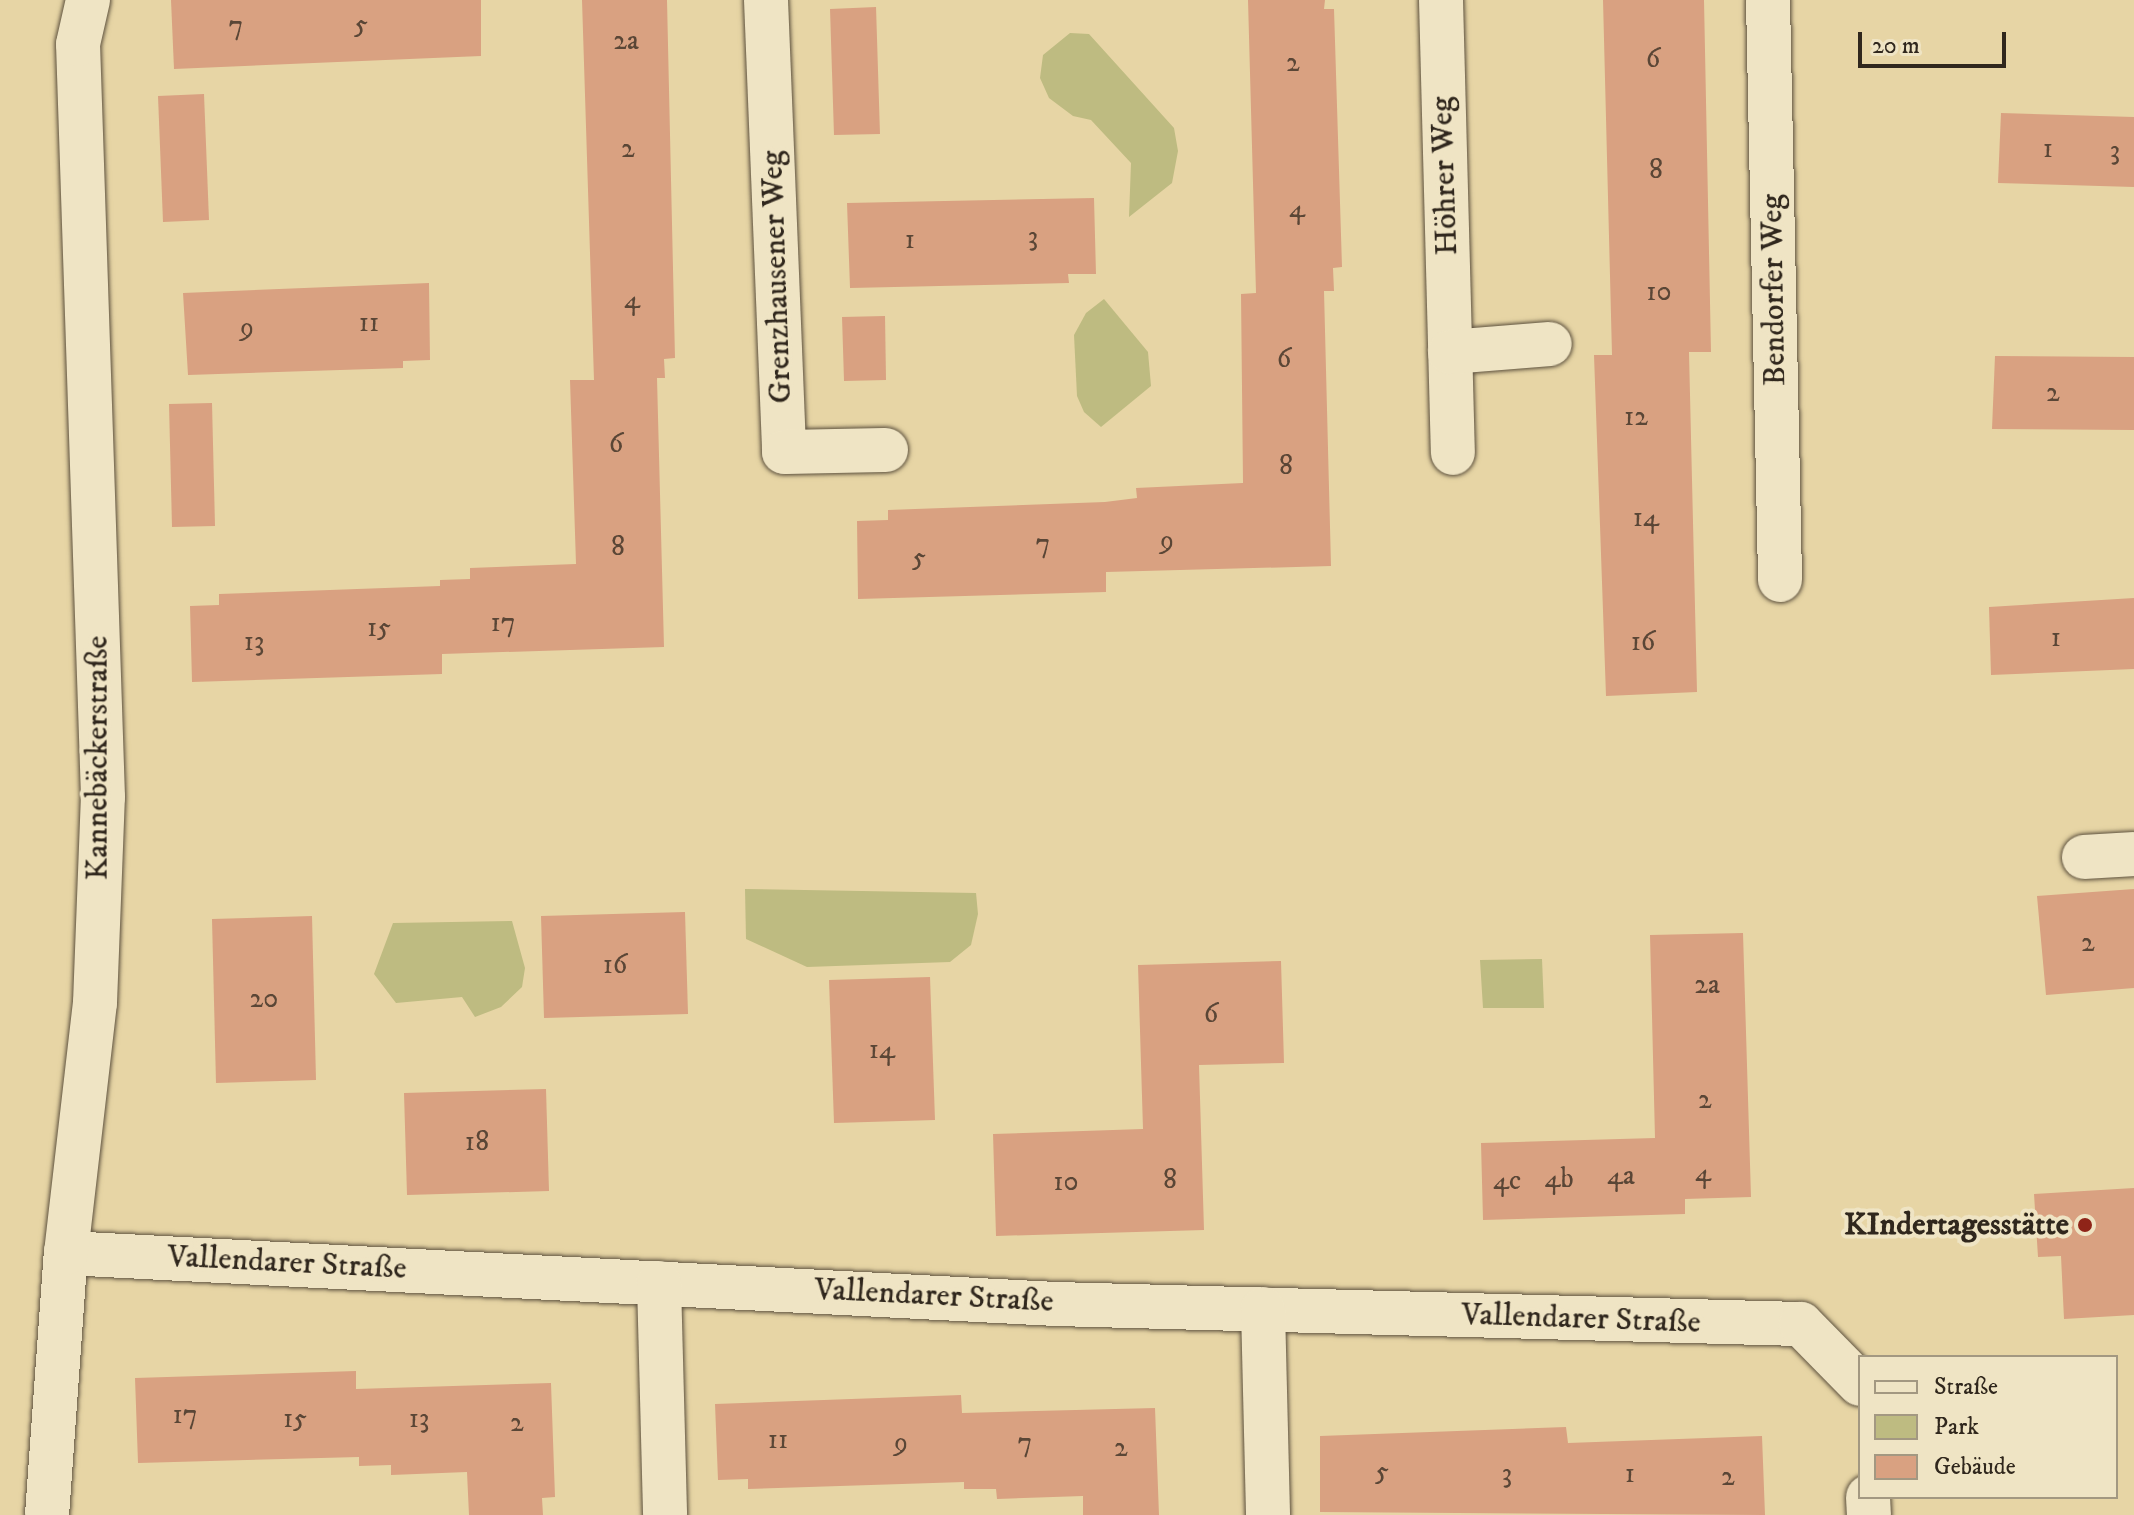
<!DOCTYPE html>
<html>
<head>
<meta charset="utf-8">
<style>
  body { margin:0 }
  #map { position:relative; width:2134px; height:1515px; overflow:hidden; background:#e7d5a5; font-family:"IM FELL DW Pica",serif }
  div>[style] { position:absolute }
  .green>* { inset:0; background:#bebb81 }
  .building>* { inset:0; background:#d9a181 }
  .roads { filter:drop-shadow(0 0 2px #5e523f) drop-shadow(0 0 2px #5e523f) }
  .minor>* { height:44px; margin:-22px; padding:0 22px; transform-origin:22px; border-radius:22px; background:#efe4c4 }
  .dots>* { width:22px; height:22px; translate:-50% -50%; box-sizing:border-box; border:4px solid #efe4c4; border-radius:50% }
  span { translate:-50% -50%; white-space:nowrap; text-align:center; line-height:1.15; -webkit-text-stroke:8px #efe4c4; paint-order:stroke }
  .number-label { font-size:28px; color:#5a4636 }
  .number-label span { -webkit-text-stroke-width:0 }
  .street-label { font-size:32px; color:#30271d }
  .poi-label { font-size:32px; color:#30271d; font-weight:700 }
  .right { translate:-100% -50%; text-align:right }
  .legend { position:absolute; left:1858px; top:1355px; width:260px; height:144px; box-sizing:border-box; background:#efe4c4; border:2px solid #a39881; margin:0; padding:10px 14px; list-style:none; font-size:24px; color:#30271d }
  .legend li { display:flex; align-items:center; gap:16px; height:40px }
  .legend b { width:40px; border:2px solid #a39881 }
  .scale { position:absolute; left:1858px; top:32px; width:148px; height:36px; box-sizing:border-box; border:4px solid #30271d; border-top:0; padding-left:10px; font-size:24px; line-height:28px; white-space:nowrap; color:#30271d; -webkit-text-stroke:6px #efe4c4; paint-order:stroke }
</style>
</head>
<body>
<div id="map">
  <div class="green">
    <div style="clip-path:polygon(1070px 33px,1089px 34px,1174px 128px,1178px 151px,1172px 183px,1129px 217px,1131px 163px,1091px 120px,1073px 116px,1049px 98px,1040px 78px,1043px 55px)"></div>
    <div style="clip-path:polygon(1104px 299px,1148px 352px,1151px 386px,1101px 427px,1084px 412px,1077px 396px,1074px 335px,1086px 313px)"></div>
    <div style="clip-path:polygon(745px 889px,976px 893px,978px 914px,971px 945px,950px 962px,807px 967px,746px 939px)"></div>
    <div style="clip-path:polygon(512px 921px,525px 968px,522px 987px,501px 1007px,475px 1017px,462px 997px,396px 1003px,374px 974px,393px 923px)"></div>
    <div style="clip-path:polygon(1542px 959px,1544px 1008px,1483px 1008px,1480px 960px)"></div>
  </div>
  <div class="building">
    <div style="clip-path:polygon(171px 0,481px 0,481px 56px,174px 69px)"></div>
    <div style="clip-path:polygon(582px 0,667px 0,675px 358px,664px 359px,665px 378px,657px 378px,664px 647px,442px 654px,442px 674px,192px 682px,190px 606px,219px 605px,219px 594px,440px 586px,440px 580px,470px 579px,470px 568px,576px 564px,570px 380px,594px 380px)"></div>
    <div style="clip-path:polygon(1248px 0,1325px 0,1324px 9px,1334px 9px,1342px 267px,1333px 268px,1334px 291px,1324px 291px,1331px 566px,1106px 572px,1106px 592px,858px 599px,857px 521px,888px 520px,888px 510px,1105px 502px,1137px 498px,1136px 488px,1243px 483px,1241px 294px,1256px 293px)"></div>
    <div style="clip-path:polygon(1603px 0,1704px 0,1711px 352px,1689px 352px,1697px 692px,1606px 696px,1594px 355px,1612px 355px)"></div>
    <div style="clip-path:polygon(876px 7px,880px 134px,834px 135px,830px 9px)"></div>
    <div style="clip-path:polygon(204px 94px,209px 220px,163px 222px,158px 96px)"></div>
    <div style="clip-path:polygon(2001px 113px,2134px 117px,2134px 187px,1998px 183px)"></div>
    <div style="clip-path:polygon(1094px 198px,1096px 274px,1068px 274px,1069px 283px,850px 288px,847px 203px)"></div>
    <div style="clip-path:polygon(429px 283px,430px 360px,403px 361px,403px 368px,188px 375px,183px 293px)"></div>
    <div style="clip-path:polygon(885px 316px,886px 380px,844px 381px,842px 317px)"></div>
    <div style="clip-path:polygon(1995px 356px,2134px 357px,2134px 430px,1992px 429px)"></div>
    <div style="clip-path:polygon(212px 403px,215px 526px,172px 527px,169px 404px)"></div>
    <div style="clip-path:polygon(2134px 598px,2134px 669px,1991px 675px,1989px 607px)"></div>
    <div style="clip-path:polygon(2134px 889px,2134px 988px,2046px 995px,2037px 896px)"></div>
    <div style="clip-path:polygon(685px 912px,688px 1014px,544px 1018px,541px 916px)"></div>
    <div style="clip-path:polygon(312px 916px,316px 1080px,216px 1083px,212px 919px)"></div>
    <div style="clip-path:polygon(1743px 933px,1751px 1197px,1685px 1199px,1685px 1214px,1483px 1220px,1481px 1143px,1655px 1138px,1650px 935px)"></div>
    <div style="clip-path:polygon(1281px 961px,1284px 1063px,1199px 1065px,1204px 1230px,996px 1236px,993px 1134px,1143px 1129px,1138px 965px)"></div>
    <div style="clip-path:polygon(930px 977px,935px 1120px,834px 1123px,829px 980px)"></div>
    <div style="clip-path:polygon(546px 1089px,549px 1191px,407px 1195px,404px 1093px)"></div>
    <div style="clip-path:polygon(2134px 1188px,2134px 1315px,2064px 1319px,2061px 1256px,2038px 1257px,2034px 1194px)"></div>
    <div style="clip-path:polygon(356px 1371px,356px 1389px,551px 1383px,555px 1497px,542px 1498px,543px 1515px,469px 1515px,467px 1472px,391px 1475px,391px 1465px,359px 1466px,359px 1457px,138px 1463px,135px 1378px)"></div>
    <div style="clip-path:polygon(961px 1395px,962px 1413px,1155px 1408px,1159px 1515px,1083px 1515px,1083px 1496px,997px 1499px,996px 1489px,964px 1489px,964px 1482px,748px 1489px,748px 1479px,718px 1480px,715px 1404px)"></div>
    <div style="clip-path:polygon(1566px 1427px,1568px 1443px,1762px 1436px,1765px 1515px,1320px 1512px,1320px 1436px)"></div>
  </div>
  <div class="roads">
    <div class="minor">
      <div style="left:766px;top:0;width:452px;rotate:87.7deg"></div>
      <div style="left:784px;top:452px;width:102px;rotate:-1.1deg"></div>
      <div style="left:1441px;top:0;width:453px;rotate:88.5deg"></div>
      <div style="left:1768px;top:0;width:580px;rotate:88.81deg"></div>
      <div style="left:1450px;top:352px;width:100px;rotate:-4.6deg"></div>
      <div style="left:2084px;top:857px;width:50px;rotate:-3.4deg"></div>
      <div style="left:66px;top:1253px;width:991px;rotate:2.95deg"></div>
      <div style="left:1056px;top:1304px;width:745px;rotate:1.54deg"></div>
      <div style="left:1801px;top:1324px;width:84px;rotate:45.5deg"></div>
      <div style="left:659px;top:1283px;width:232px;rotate:88.5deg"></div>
      <div style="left:1263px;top:1309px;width:206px;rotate:88.6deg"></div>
      <div style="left:1868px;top:1497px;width:18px;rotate:87deg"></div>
      <div style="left:47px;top:1515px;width:263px;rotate:-85.9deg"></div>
      <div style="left:66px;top:1253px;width:252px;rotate:-83.4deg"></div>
      <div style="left:95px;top:1003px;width:206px;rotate:-87.8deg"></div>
      <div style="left:103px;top:797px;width:753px;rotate:-91.9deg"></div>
      <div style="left:78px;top:44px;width:45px;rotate:-77.2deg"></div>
    </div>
  </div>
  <div class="dots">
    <div style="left:2085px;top:1225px;background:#8f2418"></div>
  </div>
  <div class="number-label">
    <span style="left:361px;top:25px">5</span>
    <span style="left:236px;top:26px">7</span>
    <span style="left:626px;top:41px">2a</span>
    <span style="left:1653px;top:59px">6</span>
    <span style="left:1293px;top:63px">2</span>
    <span style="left:628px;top:149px">2</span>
    <span style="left:2048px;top:149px">1</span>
    <span style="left:2115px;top:151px">3</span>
    <span style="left:1656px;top:170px">8</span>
    <span style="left:1297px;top:209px">4</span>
    <span style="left:1033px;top:237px">3</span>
    <span style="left:910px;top:240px">1</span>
    <span style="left:1659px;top:292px">10</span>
    <span style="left:632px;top:300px">4</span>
    <span style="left:369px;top:323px">11</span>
    <span style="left:247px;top:328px">9</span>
    <span style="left:1284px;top:359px">6</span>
    <span style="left:2053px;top:393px">2</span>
    <span style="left:1636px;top:417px">12</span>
    <span style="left:616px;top:444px">6</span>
    <span style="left:1286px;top:466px">8</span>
    <span style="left:1646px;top:518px">14</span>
    <span style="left:1167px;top:541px">9</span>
    <span style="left:1043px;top:544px">7</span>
    <span style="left:618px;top:547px">8</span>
    <span style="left:919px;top:558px">5</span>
    <span style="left:503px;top:623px">17</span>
    <span style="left:379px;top:628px">15</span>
    <span style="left:2056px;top:638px">1</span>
    <span style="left:254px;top:642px">13</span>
    <span style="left:1643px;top:642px">16</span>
    <span style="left:2088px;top:943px">2</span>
    <span style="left:615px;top:965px">16</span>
    <span style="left:1707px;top:985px">2a</span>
    <span style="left:264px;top:999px">20</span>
    <span style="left:1211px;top:1014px">6</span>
    <span style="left:882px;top:1050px">14</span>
    <span style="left:1705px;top:1100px">2</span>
    <span style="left:477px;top:1142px">18</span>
    <span style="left:1703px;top:1173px">4</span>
    <span style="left:1621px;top:1176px">4a</span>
    <span style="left:1559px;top:1179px">4b</span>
    <span style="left:1170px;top:1180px">8</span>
    <span style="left:1507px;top:1181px">4c</span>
    <span style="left:1066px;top:1182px">10</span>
    <span style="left:185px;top:1415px">17</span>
    <span style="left:295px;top:1419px">15</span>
    <span style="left:419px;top:1419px">13</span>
    <span style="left:517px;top:1423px">2</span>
    <span style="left:778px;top:1440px">11</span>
    <span style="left:901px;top:1443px">9</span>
    <span style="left:1025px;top:1443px">7</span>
    <span style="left:1121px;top:1448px">2</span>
    <span style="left:1382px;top:1472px">5</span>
    <span style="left:1507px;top:1474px">3</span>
    <span style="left:1630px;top:1474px">1</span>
    <span style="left:1728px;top:1477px">2</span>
  </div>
  <div class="street-label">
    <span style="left:1445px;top:176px;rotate:-92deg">Höhrer Weg</span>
    <span style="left:777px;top:277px;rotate:-92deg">Grenzhausener Weg</span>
    <span style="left:1774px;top:290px;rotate:-91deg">Bendorfer Weg</span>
    <span style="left:98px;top:758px;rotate:-90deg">Kannebäckerstraße</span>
    <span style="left:287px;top:1263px;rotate:3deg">Vallendarer Straße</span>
    <span style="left:934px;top:1296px;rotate:3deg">Vallendarer Straße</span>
    <span style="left:1581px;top:1319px;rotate:2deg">Vallendarer Straße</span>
  </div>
  <div class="poi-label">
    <span class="right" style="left:2069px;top:1225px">KIndertagesstätte</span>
  </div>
  <ul class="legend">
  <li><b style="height:10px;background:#efe4c4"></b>Straße</li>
  <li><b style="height:22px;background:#bebb81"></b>Park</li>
  <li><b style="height:22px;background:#d9a181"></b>Gebäude</li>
  </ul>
  <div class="scale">20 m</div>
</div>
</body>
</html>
